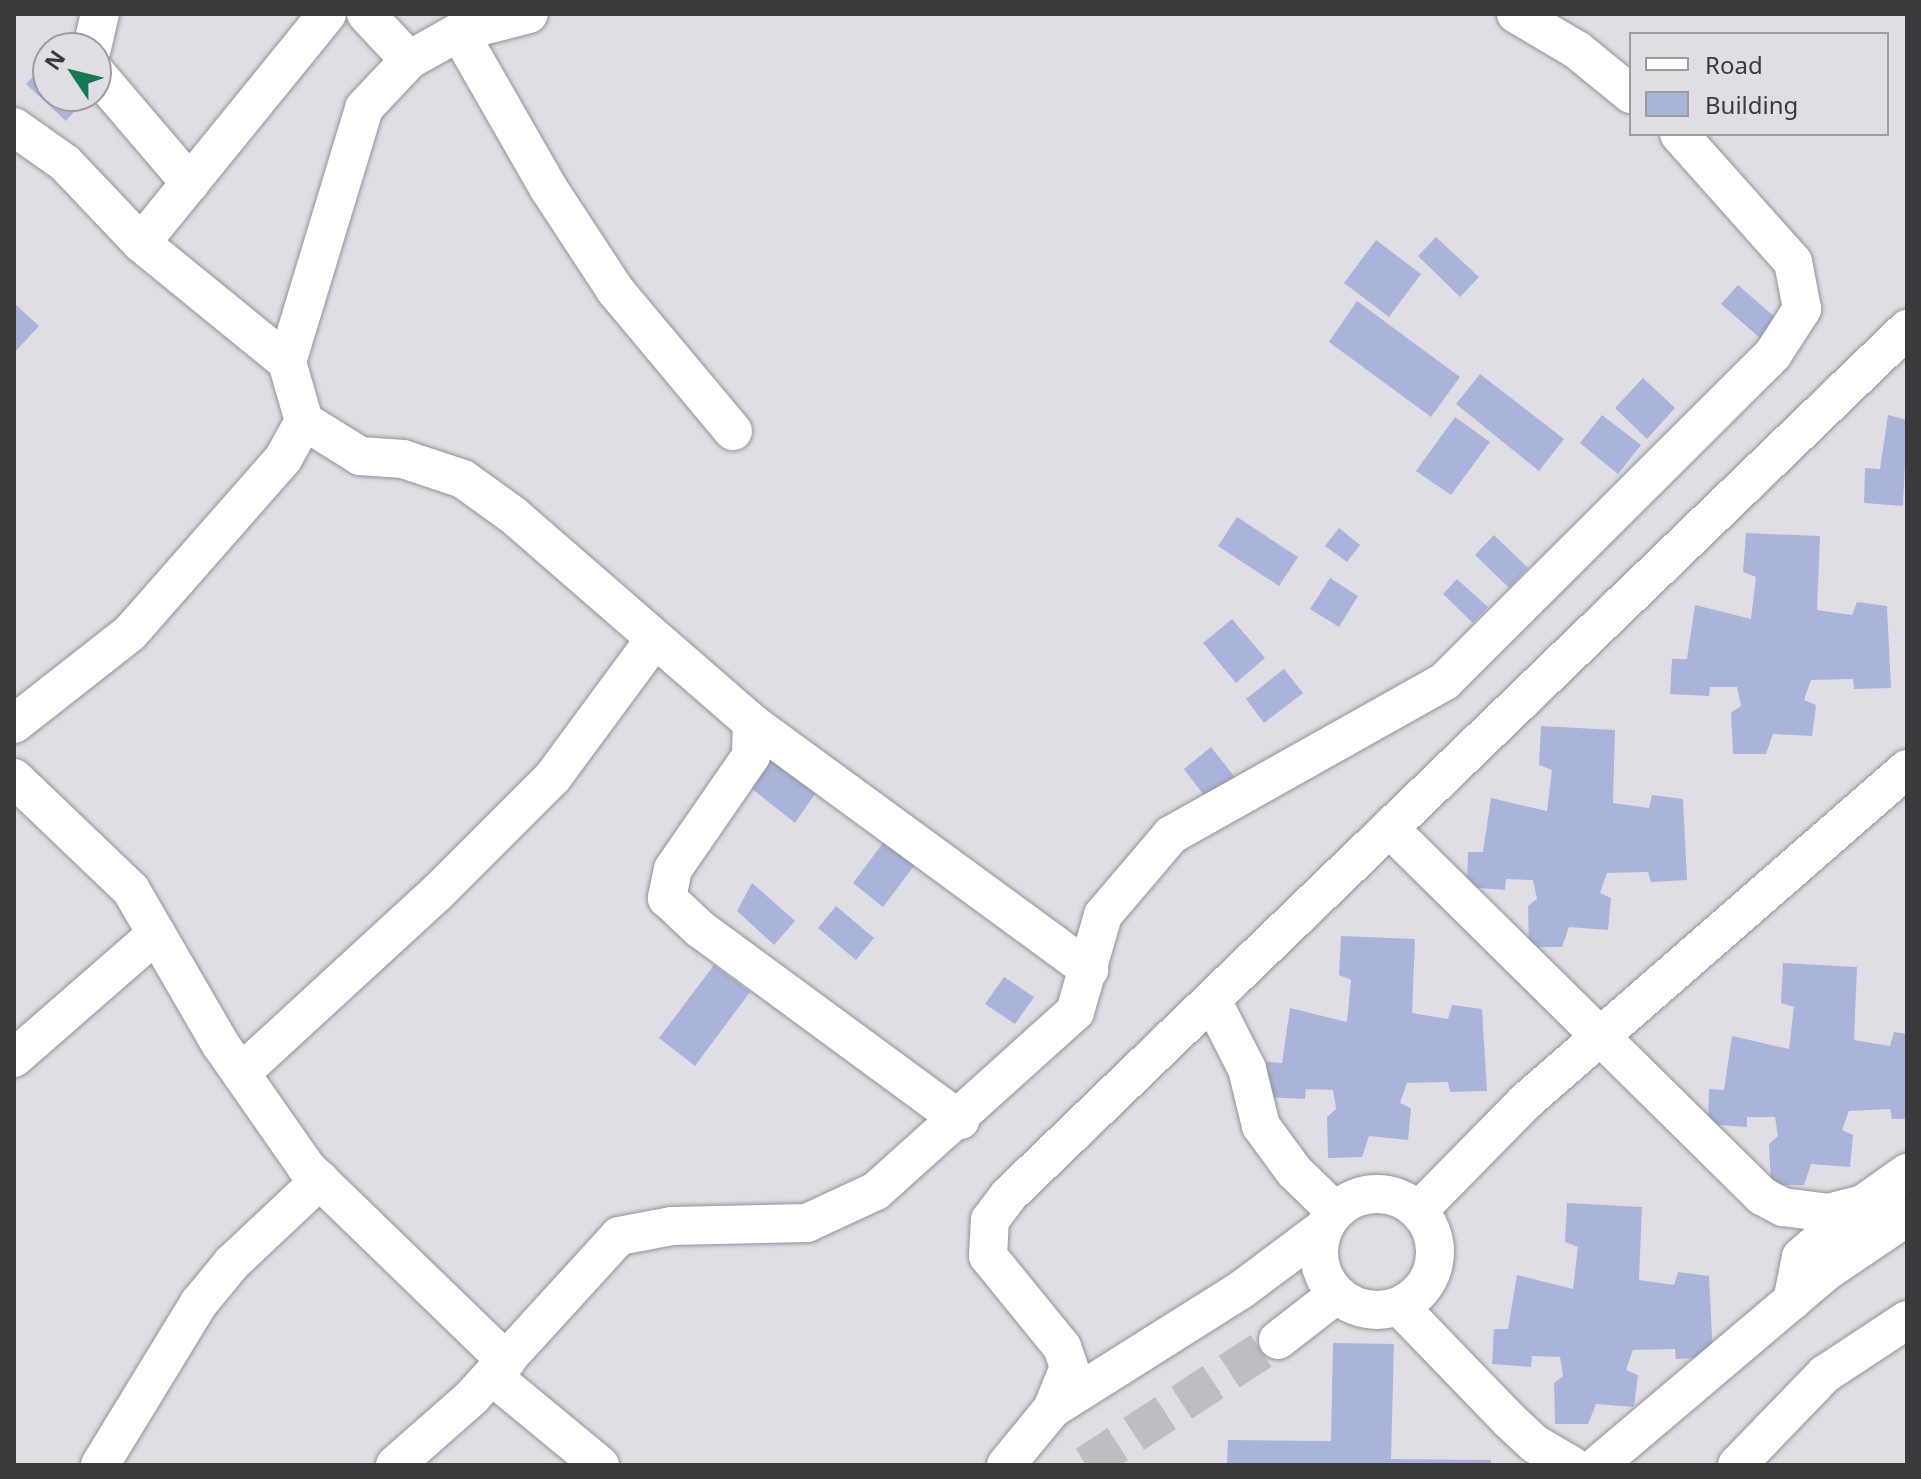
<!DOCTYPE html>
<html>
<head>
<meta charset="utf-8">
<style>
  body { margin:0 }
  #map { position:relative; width:1921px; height:1479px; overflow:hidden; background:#e0dde5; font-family:"Noto Sans",sans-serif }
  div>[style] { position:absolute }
  .building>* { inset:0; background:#aab4db }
  .minor-tunnel>* { height:38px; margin-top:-19px; transform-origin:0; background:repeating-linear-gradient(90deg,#bfbcc3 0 38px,transparent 0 57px) }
  .roads { filter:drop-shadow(0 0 2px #939198) drop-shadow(0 0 2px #939198) }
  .minor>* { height:38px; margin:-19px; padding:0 19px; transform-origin:19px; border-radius:19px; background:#fff }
  .minor>.ring { margin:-19px; padding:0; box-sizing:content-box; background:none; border:38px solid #fff; border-radius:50% }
  span { translate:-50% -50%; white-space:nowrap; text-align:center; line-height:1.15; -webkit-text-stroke:6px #e0dde5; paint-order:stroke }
  .frame { position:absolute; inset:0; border:16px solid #3a393c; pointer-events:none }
  .legend { position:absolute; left:1629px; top:32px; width:260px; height:104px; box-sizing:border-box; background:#e0dde5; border:2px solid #9e9ba1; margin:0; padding:10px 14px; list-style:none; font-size:24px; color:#3a393c }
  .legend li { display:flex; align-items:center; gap:16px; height:40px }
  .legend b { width:40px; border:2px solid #9e9ba1 }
  .north { position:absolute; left:32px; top:32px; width:80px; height:80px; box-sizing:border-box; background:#e0dde5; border:2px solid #9e9ba1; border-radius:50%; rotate:305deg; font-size:22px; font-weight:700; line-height:32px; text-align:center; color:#3a393c }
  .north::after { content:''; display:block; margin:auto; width:28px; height:36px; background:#147952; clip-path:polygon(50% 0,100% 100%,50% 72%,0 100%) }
</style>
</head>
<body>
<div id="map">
  <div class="building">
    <div style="clip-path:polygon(48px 61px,48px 96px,88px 96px,66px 121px,26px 84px)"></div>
    <div style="clip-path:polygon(1436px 237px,1479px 277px,1460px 297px,1418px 256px)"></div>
    <div style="clip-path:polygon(1376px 240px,1421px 274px,1389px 317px,1344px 283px)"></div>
    <div style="clip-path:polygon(1738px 285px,1777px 319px,1760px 338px,1721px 304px)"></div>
    <div style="clip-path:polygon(1357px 301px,1460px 377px,1431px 417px,1329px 342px)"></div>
    <div style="clip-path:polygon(14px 303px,39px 326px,14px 353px)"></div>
    <div style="clip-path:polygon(1480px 374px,1564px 439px,1539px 471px,1456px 404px)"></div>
    <div style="clip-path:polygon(1643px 378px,1675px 408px,1647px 439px,1615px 408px)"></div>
    <div style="clip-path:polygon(1602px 415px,1641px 445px,1618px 474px,1580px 443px)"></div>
    <div style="clip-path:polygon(1888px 415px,1907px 420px,1903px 506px,1864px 503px,1865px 468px,1880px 469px)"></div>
    <div style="clip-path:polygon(1455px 417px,1490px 442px,1451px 495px,1416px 471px)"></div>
    <div style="clip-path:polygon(1237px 517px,1298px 557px,1279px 586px,1218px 546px)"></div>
    <div style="clip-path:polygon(1339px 528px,1360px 545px,1347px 562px,1325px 546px)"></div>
    <div style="clip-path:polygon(1746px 533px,1820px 536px,1817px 610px,1852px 615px,1857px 602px,1887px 606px,1891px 688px,1854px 689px,1853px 679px,1811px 680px,1804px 700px,1816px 705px,1812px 736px,1773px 734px,1766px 754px,1733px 754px,1731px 713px,1741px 706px,1737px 687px,1710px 687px,1709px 696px,1670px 694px,1672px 659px,1687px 659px,1695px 605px,1751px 619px,1756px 577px,1743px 572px)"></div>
    <div style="clip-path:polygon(1494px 535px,1528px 568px,1509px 588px,1475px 555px)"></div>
    <div style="clip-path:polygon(1330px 578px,1358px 596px,1339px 627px,1310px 609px)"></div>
    <div style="clip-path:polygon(1457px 579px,1488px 607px,1473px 623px,1443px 594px)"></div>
    <div style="clip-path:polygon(1232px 619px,1265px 658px,1236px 683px,1203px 643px)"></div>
    <div style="clip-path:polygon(1284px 669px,1303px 693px,1264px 723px,1246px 699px)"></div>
    <div style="clip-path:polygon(1541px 726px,1615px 730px,1613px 803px,1649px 808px,1652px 795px,1683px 799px,1687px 880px,1651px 882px,1648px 872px,1607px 873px,1600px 893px,1611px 898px,1608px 930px,1569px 927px,1562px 947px,1529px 947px,1528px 906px,1537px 899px,1533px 880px,1506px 879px,1505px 890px,1467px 887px,1468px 852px,1483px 852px,1491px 798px,1547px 811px,1552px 770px,1539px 765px)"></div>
    <div style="clip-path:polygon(1211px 747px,1237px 780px,1209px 802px,1184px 769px)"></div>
    <div style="clip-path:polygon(773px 756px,817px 791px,795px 823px,751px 788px)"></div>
    <div style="clip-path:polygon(886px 839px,917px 862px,883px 907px,853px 883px)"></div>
    <div style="clip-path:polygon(752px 883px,795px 921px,774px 945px,737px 911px)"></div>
    <div style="clip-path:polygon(836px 906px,874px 938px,856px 960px,818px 928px)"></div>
    <div style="clip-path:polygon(1341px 936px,1415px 939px,1412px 1013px,1448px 1019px,1452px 1005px,1482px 1009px,1487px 1091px,1450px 1092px,1448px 1082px,1407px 1083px,1400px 1103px,1411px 1108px,1408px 1140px,1369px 1136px,1362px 1157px,1328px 1158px,1327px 1117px,1336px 1109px,1333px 1090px,1306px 1089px,1305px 1099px,1266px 1097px,1267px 1062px,1282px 1063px,1290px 1008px,1347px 1022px,1351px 980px,1339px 975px)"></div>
    <div style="clip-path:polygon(1783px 963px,1857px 967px,1854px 1040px,1890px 1046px,1894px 1032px,1907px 1034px,1907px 1119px,1892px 1119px,1890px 1109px,1849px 1111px,1842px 1130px,1853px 1135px,1850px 1167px,1811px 1164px,1804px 1185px,1771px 1185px,1769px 1144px,1778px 1136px,1775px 1117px,1747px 1117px,1747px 1127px,1708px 1124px,1709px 1089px,1724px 1090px,1732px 1036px,1789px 1049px,1794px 1007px,1781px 1003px)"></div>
    <div style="clip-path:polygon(714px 965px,750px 992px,695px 1066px,659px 1038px)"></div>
    <div style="clip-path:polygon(1004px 977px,1034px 997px,1015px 1024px,985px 1004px)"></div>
    <div style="clip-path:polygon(1567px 1203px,1642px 1207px,1639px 1280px,1674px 1285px,1678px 1272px,1709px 1276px,1713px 1357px,1676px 1359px,1675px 1349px,1633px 1350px,1626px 1370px,1638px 1375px,1634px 1407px,1596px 1404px,1588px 1424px,1555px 1424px,1554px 1383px,1563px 1376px,1560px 1357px,1532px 1356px,1531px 1367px,1492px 1364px,1494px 1329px,1508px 1329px,1517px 1275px,1573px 1289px,1578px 1247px,1565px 1242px)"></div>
    <div style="clip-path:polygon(1333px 1343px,1394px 1344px,1391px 1459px,1491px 1460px,1491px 1465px,1227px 1465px,1228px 1440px,1331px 1441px)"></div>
  </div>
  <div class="minor-tunnel">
    <div style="left:1086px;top:1465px;width:229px;rotate:-33.1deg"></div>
  </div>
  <div class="roads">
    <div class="minor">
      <div style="left:366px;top:14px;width:63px;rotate:46.9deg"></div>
      <div style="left:1516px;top:14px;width:71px;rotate:30.5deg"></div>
      <div style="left:1577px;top:50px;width:70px;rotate:39.2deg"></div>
      <div style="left:459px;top:32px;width:181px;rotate:60.2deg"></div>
      <div style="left:549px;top:189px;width:121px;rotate:56.8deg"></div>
      <div style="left:615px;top:290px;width:184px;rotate:50.1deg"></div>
      <div style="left:92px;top:48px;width:35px;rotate:-77deg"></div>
      <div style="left:96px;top:73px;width:145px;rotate:49.5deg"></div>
      <div style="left:14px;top:127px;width:62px;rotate:35.2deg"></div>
      <div style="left:65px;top:163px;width:110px;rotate:46.5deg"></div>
      <div style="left:141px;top:243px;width:188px;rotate:39.2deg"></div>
      <div style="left:141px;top:243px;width:295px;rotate:-50.9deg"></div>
      <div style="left:304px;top:421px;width:66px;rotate:32deg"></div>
      <div style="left:360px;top:456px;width:43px;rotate:4deg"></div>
      <div style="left:403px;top:459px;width:63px;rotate:18.4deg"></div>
      <div style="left:463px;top:479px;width:62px;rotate:35.8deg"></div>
      <div style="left:513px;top:515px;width:317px;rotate:41deg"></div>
      <div style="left:752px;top:723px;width:33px;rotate:92deg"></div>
      <div style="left:751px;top:756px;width:137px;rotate:124.6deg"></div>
      <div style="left:673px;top:869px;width:30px;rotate:102deg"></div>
      <div style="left:667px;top:898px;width:45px;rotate:43.2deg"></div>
      <div style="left:700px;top:929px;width:323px;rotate:36.3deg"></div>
      <div style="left:752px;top:723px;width:418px;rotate:36.2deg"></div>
      <div style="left:14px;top:724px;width:147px;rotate:-38.1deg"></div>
      <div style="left:130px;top:633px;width:232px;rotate:-48.7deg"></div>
      <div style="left:283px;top:459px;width:43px;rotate:-61.1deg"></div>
      <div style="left:304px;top:421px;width:61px;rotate:-106.1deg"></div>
      <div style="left:287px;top:362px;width:265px;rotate:-73.1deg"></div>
      <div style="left:364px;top:108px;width:66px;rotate:-46.8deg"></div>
      <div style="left:409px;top:60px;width:57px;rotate:-29.2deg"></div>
      <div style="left:459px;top:32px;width:72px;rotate:-14.4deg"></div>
      <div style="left:14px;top:778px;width:162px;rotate:43.7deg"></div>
      <div style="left:131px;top:890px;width:179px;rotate:59.9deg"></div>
      <div style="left:221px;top:1045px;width:149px;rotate:55.1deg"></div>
      <div style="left:306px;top:1167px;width:279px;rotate:44.1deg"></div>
      <div style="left:1390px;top:829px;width:523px;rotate:44.61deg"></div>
      <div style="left:1762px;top:1196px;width:24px;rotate:28deg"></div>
      <div style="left:1783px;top:1207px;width:45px;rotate:7.6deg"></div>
      <div style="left:1828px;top:1213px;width:36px;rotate:-14deg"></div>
      <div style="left:1863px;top:1204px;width:54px;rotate:-35.2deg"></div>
      <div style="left:1213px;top:1002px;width:75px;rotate:63.1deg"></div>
      <div style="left:1247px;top:1069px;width:59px;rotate:76.2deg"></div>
      <div style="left:1261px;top:1126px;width:56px;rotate:53.7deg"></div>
      <div style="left:1294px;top:1171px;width:57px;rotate:44.3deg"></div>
      <div style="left:14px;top:1058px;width:189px;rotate:-41.1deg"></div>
      <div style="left:241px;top:1073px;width:266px;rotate:-42.6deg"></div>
      <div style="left:437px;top:893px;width:164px;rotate:-45deg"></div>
      <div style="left:553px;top:777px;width:170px;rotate:-53.6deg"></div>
      <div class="ring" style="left:1319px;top:1194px;width:78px;height:78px"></div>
      <div style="left:1419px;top:1210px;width:151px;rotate:-45.5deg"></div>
      <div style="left:1525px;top:1102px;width:507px;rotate:-41.08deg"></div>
      <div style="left:1792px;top:1301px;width:45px;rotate:-78.4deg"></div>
      <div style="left:1801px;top:1257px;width:77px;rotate:-40.8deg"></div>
      <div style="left:1400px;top:1307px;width:157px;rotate:46deg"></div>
      <div style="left:1509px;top:1420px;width:35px;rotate:43deg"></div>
      <div style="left:1535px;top:1444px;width:42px;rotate:30.3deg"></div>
      <div style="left:1278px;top:1340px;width:73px;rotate:-37.8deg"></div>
      <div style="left:492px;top:1376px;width:140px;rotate:39.5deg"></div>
      <div style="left:1052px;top:1409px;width:223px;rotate:-32.2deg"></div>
      <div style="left:1241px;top:1290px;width:104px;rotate:-36.8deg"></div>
      <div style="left:100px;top:1465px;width:190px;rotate:-58.6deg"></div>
      <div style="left:199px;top:1303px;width:52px;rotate:-50.5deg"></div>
      <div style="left:232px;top:1263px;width:121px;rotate:-43.3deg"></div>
      <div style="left:395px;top:1465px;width:103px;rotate:-41.4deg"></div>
      <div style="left:472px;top:1397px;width:218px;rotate:-47.6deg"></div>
      <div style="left:619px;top:1236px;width:54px;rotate:-10.7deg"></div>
      <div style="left:672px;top:1226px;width:135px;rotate:-1.3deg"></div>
      <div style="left:807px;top:1223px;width:76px;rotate:-24.9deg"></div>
      <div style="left:876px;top:1191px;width:268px;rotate:-42deg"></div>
      <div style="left:1075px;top:1012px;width:101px;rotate:-73.9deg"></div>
      <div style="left:1103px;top:915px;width:105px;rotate:-49.6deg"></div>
      <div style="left:1171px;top:835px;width:314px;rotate:-29.3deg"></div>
      <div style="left:1445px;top:681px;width:463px;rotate:-44.9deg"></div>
      <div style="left:1773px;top:354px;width:54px;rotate:-57.2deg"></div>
      <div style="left:1802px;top:309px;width:48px;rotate:-100.8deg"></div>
      <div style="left:1793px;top:262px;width:171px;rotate:-131.7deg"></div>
      <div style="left:1006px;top:1465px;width:72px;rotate:-50.6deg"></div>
      <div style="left:1052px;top:1409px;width:45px;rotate:-68deg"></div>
      <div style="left:1069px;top:1367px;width:21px;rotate:-109deg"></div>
      <div style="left:1062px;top:1347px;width:117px;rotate:-129.1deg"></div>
      <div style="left:988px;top:1256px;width:36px;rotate:-87deg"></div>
      <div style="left:990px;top:1220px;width:31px;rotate:-53deg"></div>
      <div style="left:1009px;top:1195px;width:1248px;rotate:-43.96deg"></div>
      <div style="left:1598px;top:1465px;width:297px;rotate:-40.3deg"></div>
      <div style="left:1824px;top:1273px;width:100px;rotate:-34deg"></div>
      <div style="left:1737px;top:1465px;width:127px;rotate:-46deg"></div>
      <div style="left:1825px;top:1374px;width:98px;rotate:-33.4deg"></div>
    </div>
  </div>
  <div class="frame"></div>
  <ul class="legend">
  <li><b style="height:10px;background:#fff"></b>Road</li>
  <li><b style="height:22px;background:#aab4db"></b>Building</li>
  </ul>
  <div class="north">N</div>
</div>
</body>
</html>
